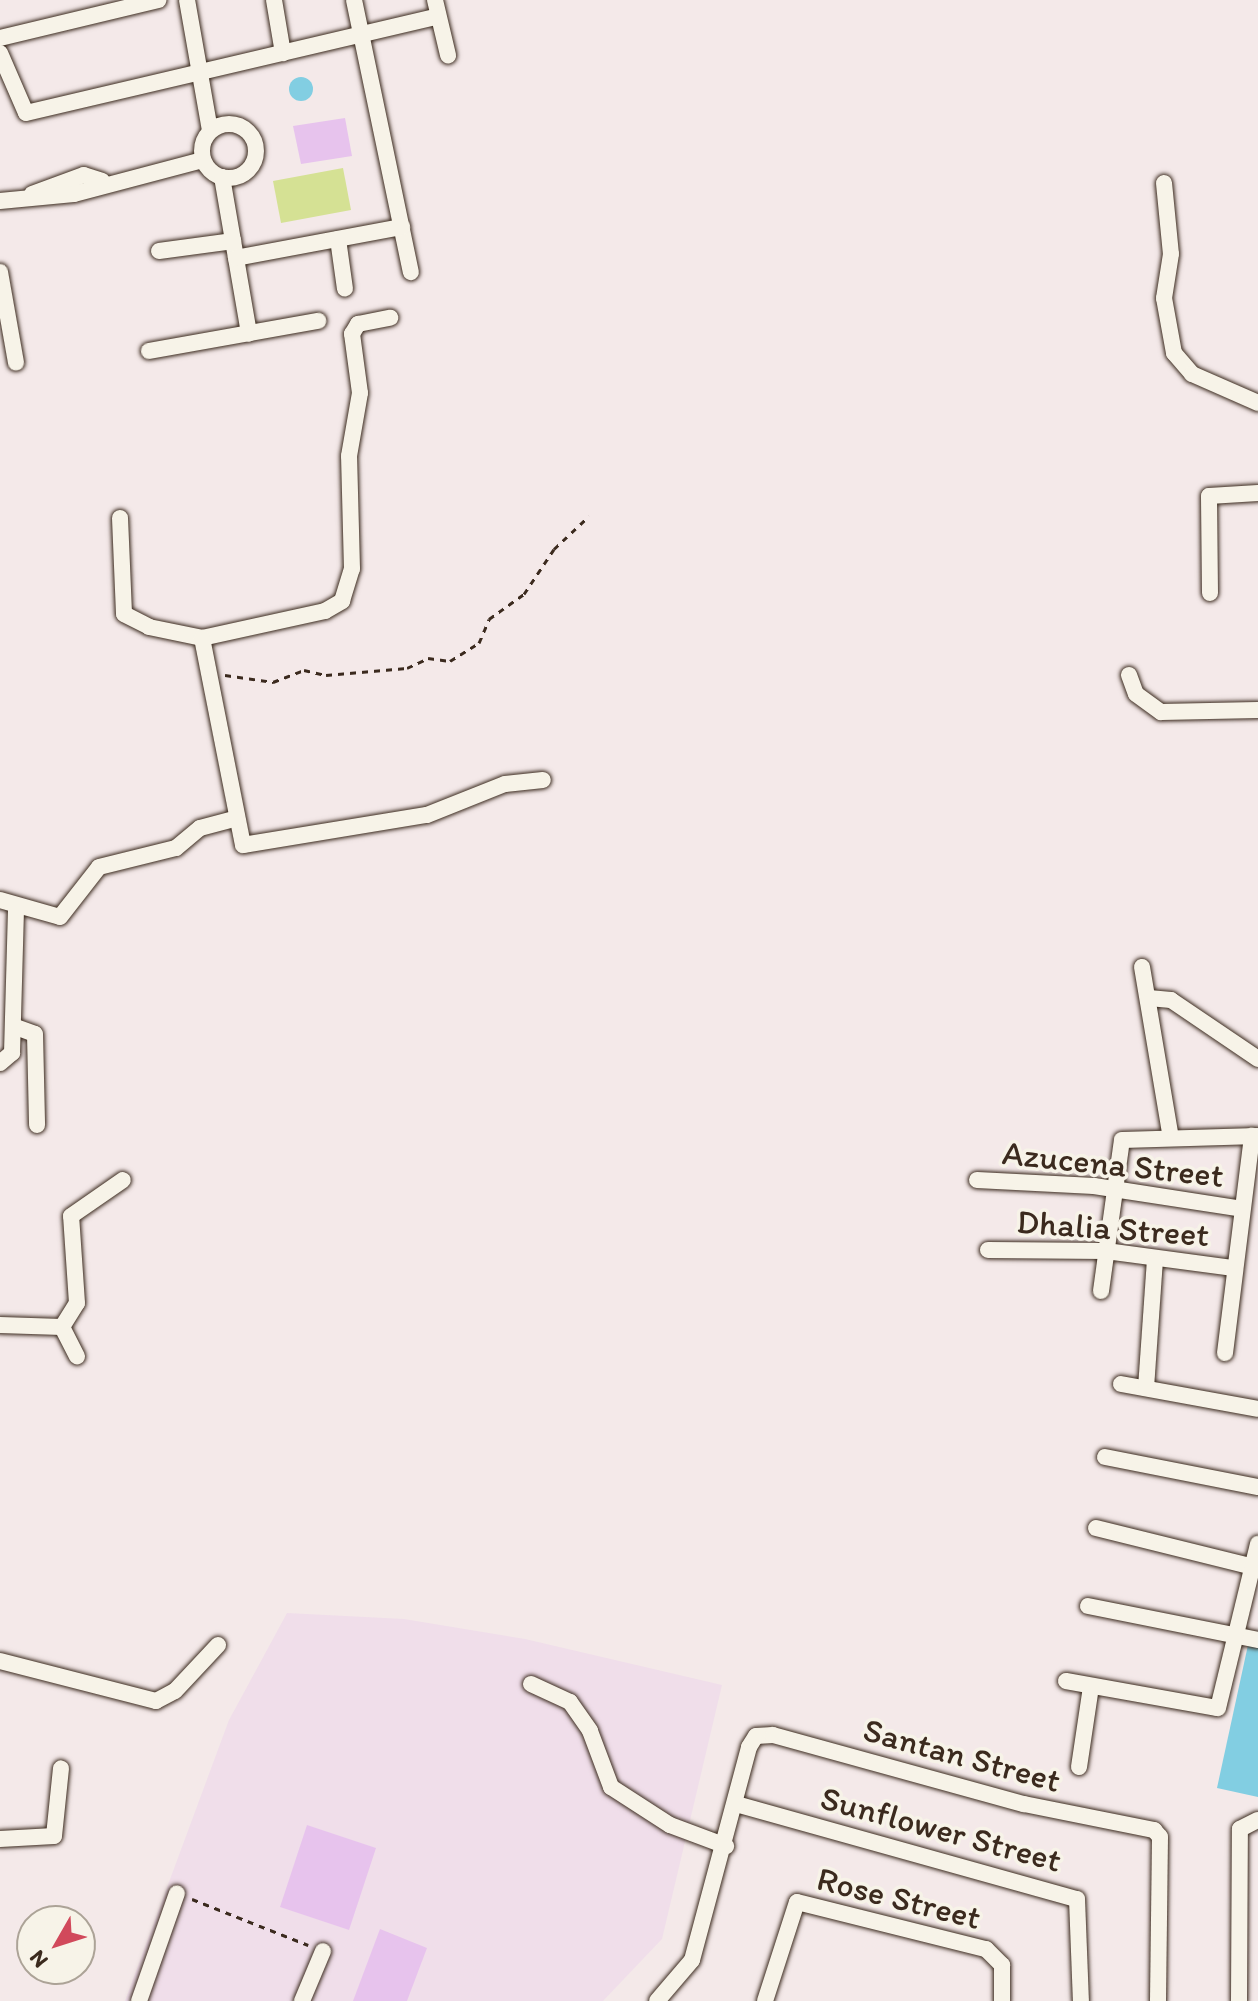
<!DOCTYPE html>
<html>
<head>
<meta charset="utf-8">
<style>
  body { margin:0 }
  #map { position:relative; width:1258px; height:2001px; overflow:hidden; background:#f4e9e9; font-family:Itim,sans-serif }
  div>[style] { position:absolute }
  .built>* { inset:0; background:#f0deea }
  .green>* { inset:0; background:#d5e194 }
  .water>* { inset:0; background:#82cee2 }
  .round { border-radius:50% }
  .building>* { inset:0; background:#e7c3ed }
  .path>* { height:3px; margin-top:-1.5px; transform-origin:0; background:repeating-linear-gradient(90deg,#3b2a1e 0 6px,transparent 0 12px) }
  .roads { filter:drop-shadow(0 0 2px #3b2a1e) drop-shadow(0 0 2px #3b2a1e) }
  .minor>* { height:16px; margin:-8px; padding:0 8px; transform-origin:8px; border-radius:8px; background:#f7f3e8 }
  .minor>.ring { margin:-8px; padding:0; box-sizing:content-box; background:none; border:16px solid #f7f3e8; border-radius:50% }
  span { translate:-50% -50%; white-space:nowrap; text-align:center; line-height:1.15; -webkit-text-stroke:7px #f7f3e8; paint-order:stroke }
  .street-label { font-size:34px; color:#3b2a1e }
  .north { position:absolute; left:16px; top:1905px; width:80px; height:80px; box-sizing:border-box; background:#f7f3e8; border:2px solid #aca397; border-radius:50%; rotate:231deg; font-size:22px; font-weight:700; line-height:32px; text-align:center; color:#3b2a1e }
  .north::after { content:''; display:block; margin:auto; width:28px; height:36px; background:#d1495b; clip-path:polygon(50% 0,100% 100%,50% 72%,0 100%) }
</style>
</head>
<body>
<div id="map">
  <div class="built">
    <div style="clip-path:polygon(287px 1613px,404px 1619px,525px 1639px,722px 1685px,662px 1939px,603px 2001px,125px 2001px,229px 1720px)"></div>
  </div>
  <div class="green">
    <div style="clip-path:polygon(343px 168px,351px 210px,281px 223px,273px 181px)"></div>
  </div>
  <div class="water">
    <div class="round" style="left:289px;top:77px;width:24px;height:24px"></div>
    <div style="clip-path:polygon(1248px 1645px,1258px 1648px,1258px 1797px,1217px 1788px)"></div>
  </div>
  <div class="building">
    <div style="clip-path:polygon(345px 118px,352px 156px,301px 164px,293px 126px)"></div>
    <div style="clip-path:polygon(307px 1825px,376px 1848px,349px 1930px,280px 1907px)"></div>
    <div style="clip-path:polygon(380px 1929px,427px 1948px,407px 2001px,353px 2001px)"></div>
  </div>
  <div class="path">
    <div style="left:225px;top:675px;width:49px;rotate:8.3deg"></div>
    <div style="left:273px;top:682px;width:33px;rotate:-21deg"></div>
    <div style="left:304px;top:670px;width:23px;rotate:13deg"></div>
    <div style="left:326px;top:675px;width:81px;rotate:-4.9deg"></div>
    <div style="left:407px;top:668px;width:23px;rotate:-25deg"></div>
    <div style="left:428px;top:658px;width:22px;rotate:8deg"></div>
    <div style="left:450px;top:661px;width:34px;rotate:-32deg"></div>
    <div style="left:479px;top:643px;width:26px;rotate:-67deg"></div>
    <div style="left:489px;top:619px;width:43px;rotate:-35.5deg"></div>
    <div style="left:524px;top:594px;width:54px;rotate:-56.3deg"></div>
    <div style="left:554px;top:549px;width:48px;rotate:-43.3deg"></div>
    <div style="left:192px;top:1899px;width:125px;rotate:21.6deg"></div>
  </div>
  <div class="roads">
    <div class="minor">
      <div style="left:187px;top:0;width:132px;rotate:80deg"></div>
      <div style="left:274px;top:0;width:54px;rotate:80.4deg"></div>
      <div style="left:354px;top:0;width:278px;rotate:78.2deg"></div>
      <div style="left:435px;top:0;width:57px;rotate:76.7deg"></div>
      <div style="left:0;top:38px;width:163px;rotate:-13.5deg"></div>
      <div style="left:0;top:53px;width:65px;rotate:66.6deg"></div>
      <div style="left:26px;top:113px;width:423px;rotate:-13.2deg"></div>
      <div class="ring" style="left:202px;top:124px;width:38px;height:38px"></div>
      <div style="left:222px;top:177px;width:159px;rotate:80.2deg"></div>
      <div style="left:1164px;top:183px;width:71px;rotate:84.4deg"></div>
      <div style="left:1171px;top:254px;width:45px;rotate:99deg"></div>
      <div style="left:1164px;top:298px;width:56px;rotate:79.7deg"></div>
      <div style="left:1174px;top:353px;width:28px;rotate:49deg"></div>
      <div style="left:1192px;top:374px;width:72px;rotate:23.7deg"></div>
      <div style="left:32px;top:194px;width:55px;rotate:-20.1deg"></div>
      <div style="left:84px;top:175px;width:19px;rotate:18deg"></div>
      <div style="left:0;top:201px;width:74px;rotate:-5.4deg"></div>
      <div style="left:74px;top:194px;width:133px;rotate:-14.8deg"></div>
      <div style="left:338px;top:239px;width:50px;rotate:82deg"></div>
      <div style="left:159px;top:251px;width:75px;rotate:-7.7deg"></div>
      <div style="left:236px;top:258px;width:169px;rotate:-10.6deg"></div>
      <div style="left:0;top:272px;width:92px;rotate:80deg"></div>
      <div style="left:149px;top:351px;width:172px;rotate:-10.1deg"></div>
      <div style="left:120px;top:518px;width:96px;rotate:87.6deg"></div>
      <div style="left:124px;top:614px;width:28px;rotate:27deg"></div>
      <div style="left:149px;top:627px;width:54px;rotate:11.7deg"></div>
      <div style="left:202px;top:638px;width:126px;rotate:-12.4deg"></div>
      <div style="left:325px;top:611px;width:20px;rotate:-30deg"></div>
      <div style="left:342px;top:601px;width:34px;rotate:-73deg"></div>
      <div style="left:352px;top:569px;width:113px;rotate:-91.5deg"></div>
      <div style="left:349px;top:456px;width:64px;rotate:-80.1deg"></div>
      <div style="left:360px;top:393px;width:60px;rotate:-97.7deg"></div>
      <div style="left:352px;top:334px;width:12px;rotate:-59deg"></div>
      <div style="left:358px;top:324px;width:33px;rotate:-11deg"></div>
      <div style="left:1210px;top:593px;width:97px;rotate:-90.6deg"></div>
      <div style="left:1209px;top:496px;width:49px;rotate:-3.5deg"></div>
      <div style="left:202px;top:638px;width:211px;rotate:78.8deg"></div>
      <div style="left:243px;top:845px;width:186px;rotate:-9.3deg"></div>
      <div style="left:427px;top:815px;width:84px;rotate:-21.7deg"></div>
      <div style="left:505px;top:784px;width:38px;rotate:-6deg"></div>
      <div style="left:1129px;top:675px;width:20px;rotate:70deg"></div>
      <div style="left:1136px;top:694px;width:31px;rotate:36deg"></div>
      <div style="left:1161px;top:712px;width:97px;rotate:-1.2deg"></div>
      <div style="left:0;top:900px;width:62px;rotate:15.8deg"></div>
      <div style="left:60px;top:917px;width:63px;rotate:-52deg"></div>
      <div style="left:99px;top:867px;width:79px;rotate:-13.9deg"></div>
      <div style="left:176px;top:848px;width:31px;rotate:-40deg"></div>
      <div style="left:200px;top:828px;width:38px;rotate:-15deg"></div>
      <div style="left:1142px;top:967px;width:173px;rotate:80.4deg"></div>
      <div style="left:1149px;top:998px;width:22px;rotate:5deg"></div>
      <div style="left:1171px;top:1000px;width:105px;rotate:34.1deg"></div>
      <div style="left:13px;top:1026px;width:23px;rotate:20deg"></div>
      <div style="left:35px;top:1034px;width:91px;rotate:88.7deg"></div>
      <div style="left:0;top:1063px;width:16px;rotate:-40deg"></div>
      <div style="left:12px;top:1053px;width:146px;rotate:-88.4deg"></div>
      <div style="left:977px;top:1180px;width:117px;rotate:2.9deg"></div>
      <div style="left:1094px;top:1186px;width:150px;rotate:8.8deg"></div>
      <div style="left:988px;top:1250px;width:118px;rotate:0.5deg"></div>
      <div style="left:1106px;top:1251px;width:129px;rotate:7.6deg"></div>
      <div style="left:1101px;top:1291px;width:152px;rotate:-82.1deg"></div>
      <div style="left:1122px;top:1140px;width:136px;rotate:-1.7deg"></div>
      <div style="left:0;top:1325px;width:62px;rotate:1.8deg"></div>
      <div style="left:62px;top:1327px;width:33px;rotate:63deg"></div>
      <div style="left:62px;top:1327px;width:28px;rotate:-58deg"></div>
      <div style="left:77px;top:1303px;width:87px;rotate:-93.9deg"></div>
      <div style="left:71px;top:1216px;width:63px;rotate:-34.7deg"></div>
      <div style="left:1225px;top:1353px;width:219px;rotate:-82.9deg"></div>
      <div style="left:1121px;top:1384px;width:139px;rotate:10.3deg"></div>
      <div style="left:1146px;top:1388px;width:128px;rotate:-86deg"></div>
      <div style="left:1105px;top:1457px;width:156px;rotate:11.1deg"></div>
      <div style="left:1096px;top:1528px;width:167px;rotate:13.9deg"></div>
      <div style="left:1088px;top:1606px;width:173px;rotate:11.3deg"></div>
      <div style="left:0;top:1661px;width:161px;rotate:14.4deg"></div>
      <div style="left:156px;top:1701px;width:21px;rotate:-28deg"></div>
      <div style="left:175px;top:1691px;width:63px;rotate:-46.9deg"></div>
      <div style="left:1066px;top:1681px;width:154px;rotate:10.1deg"></div>
      <div style="left:1218px;top:1708px;width:169px;rotate:-76.3deg"></div>
      <div style="left:531px;top:1684px;width:43px;rotate:24.8deg"></div>
      <div style="left:570px;top:1702px;width:35px;rotate:55deg"></div>
      <div style="left:590px;top:1731px;width:60px;rotate:69.4deg"></div>
      <div style="left:611px;top:1787px;width:70px;rotate:32.8deg"></div>
      <div style="left:670px;top:1825px;width:60px;rotate:20.6deg"></div>
      <div style="left:1079px;top:1767px;width:81px;rotate:-81.5deg"></div>
      <div style="left:736px;top:1804px;width:354px;rotate:15.6deg"></div>
      <div style="left:1077px;top:1899px;width:102px;rotate:87.8deg"></div>
      <div style="left:0;top:1839px;width:54px;rotate:-3.2deg"></div>
      <div style="left:54px;top:1836px;width:68px;rotate:-84.1deg"></div>
      <div style="left:139px;top:2001px;width:114px;rotate:-70.6deg"></div>
      <div style="left:302px;top:2001px;width:54px;rotate:-67.2deg"></div>
      <div style="left:657px;top:2001px;width:54px;rotate:-49.5deg"></div>
      <div style="left:692px;top:1960px;width:220px;rotate:-75deg"></div>
      <div style="left:749px;top:1747px;width:13px;rotate:-58deg"></div>
      <div style="left:756px;top:1736px;width:17px;rotate:-3deg"></div>
      <div style="left:773px;top:1735px;width:260px;rotate:15.4deg"></div>
      <div style="left:1024px;top:1804px;width:133px;rotate:11.3deg"></div>
      <div style="left:1154px;top:1830px;width:9px;rotate:49deg"></div>
      <div style="left:1160px;top:1837px;width:164px;rotate:90.7deg"></div>
      <div style="left:765px;top:2001px;width:104px;rotate:-72.1deg"></div>
      <div style="left:797px;top:1902px;width:195px;rotate:14deg"></div>
      <div style="left:986px;top:1949px;width:23px;rotate:45deg"></div>
      <div style="left:1002px;top:1965px;width:36px;rotate:90deg"></div>
      <div style="left:1239px;top:2001px;width:172px;rotate:-89.7deg"></div>
      <div style="left:1240px;top:1829px;width:20px;rotate:-27deg"></div>
    </div>
  </div>
  <div class="street-label">
    <span style="left:1113px;top:1164px;rotate:6deg">Azucena Street</span>
    <span style="left:1113px;top:1228px;rotate:4deg">Dhalia Street</span>
    <span style="left:962px;top:1755px;rotate:15deg">Santan Street</span>
    <span style="left:941px;top:1829px;rotate:15deg">Sunflower Street</span>
    <span style="left:899px;top:1898px;rotate:14deg">Rose Street</span>
  </div>
  <div class="north">N</div>
</div>
</body>
</html>
